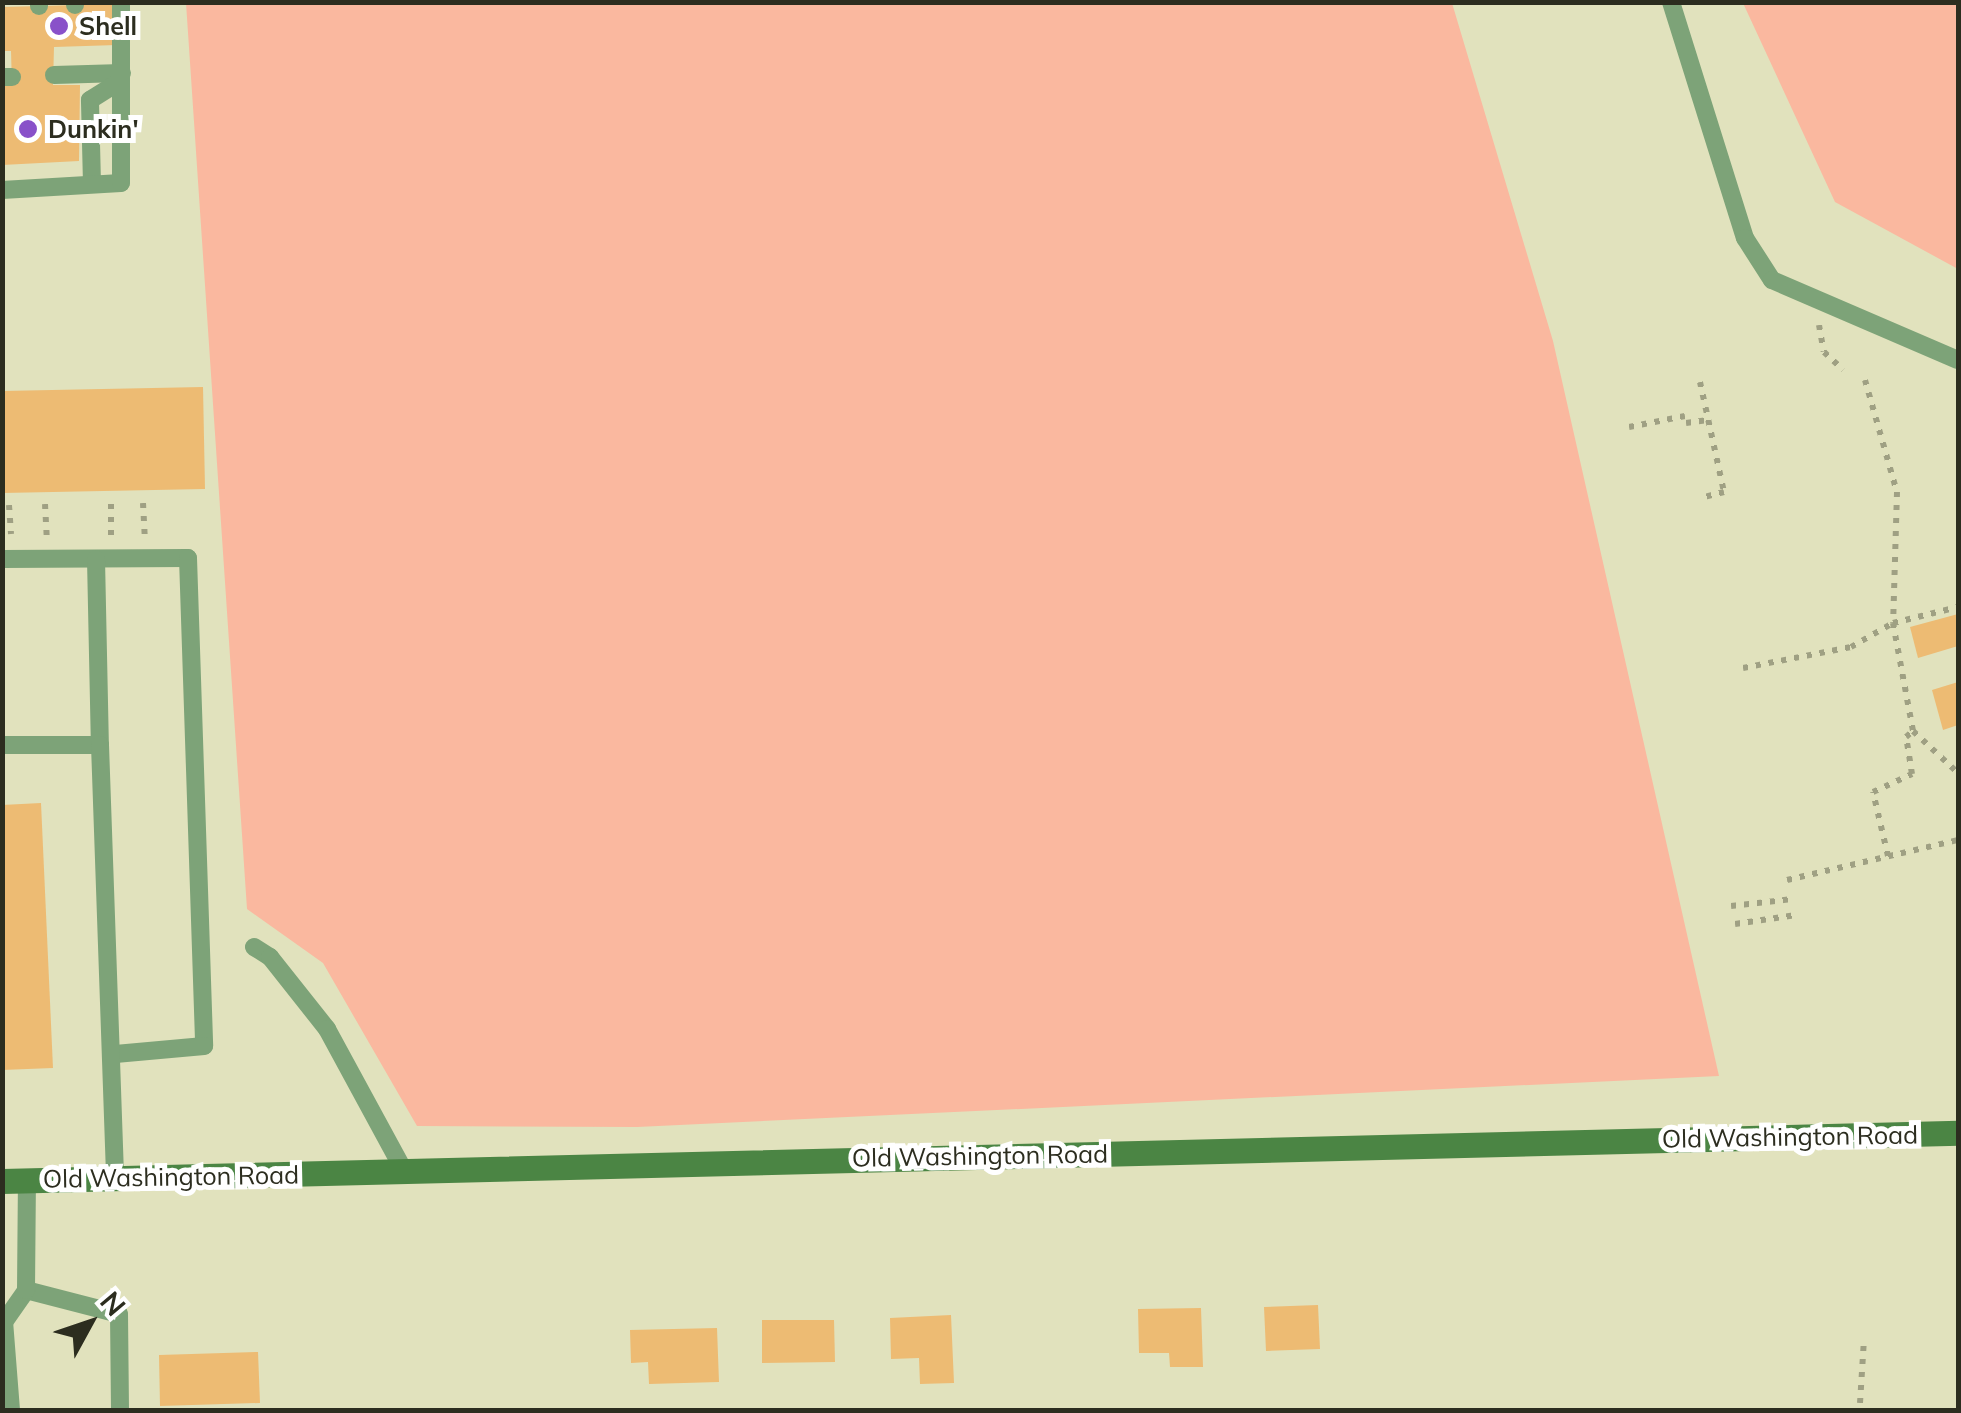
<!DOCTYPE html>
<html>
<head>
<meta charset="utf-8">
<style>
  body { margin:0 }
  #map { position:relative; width:1961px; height:1413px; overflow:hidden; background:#e1e2bd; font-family:Mulish,sans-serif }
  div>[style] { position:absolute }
  .green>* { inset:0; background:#fab89f }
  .building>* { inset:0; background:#edbb73 }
  .path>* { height:6px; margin-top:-3px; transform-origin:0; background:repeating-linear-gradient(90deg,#9fa083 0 5px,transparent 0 13px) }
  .service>* { height:18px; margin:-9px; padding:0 9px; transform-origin:9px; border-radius:9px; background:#7da378 }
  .secondary>* { height:25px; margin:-12.5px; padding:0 12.5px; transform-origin:12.5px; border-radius:12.5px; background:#4b8544 }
  .dots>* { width:28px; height:28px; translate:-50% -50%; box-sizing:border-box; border:5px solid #fff; border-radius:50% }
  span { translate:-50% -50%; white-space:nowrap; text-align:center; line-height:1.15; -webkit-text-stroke:10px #fff; paint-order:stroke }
  .poi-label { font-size:25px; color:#2c2d1f; font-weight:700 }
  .left { translate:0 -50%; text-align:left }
  .street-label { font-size:25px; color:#2c2d1f }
  .frame { position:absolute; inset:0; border:5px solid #2c2d1f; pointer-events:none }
  .north { position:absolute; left:40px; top:1273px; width:100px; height:100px; -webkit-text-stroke:8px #fff; paint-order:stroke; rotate:50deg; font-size:28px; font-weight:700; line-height:40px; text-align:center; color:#2c2d1f }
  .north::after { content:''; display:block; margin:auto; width:35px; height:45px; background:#2c2d1f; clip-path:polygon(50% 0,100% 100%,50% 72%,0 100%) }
</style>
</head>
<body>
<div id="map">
  <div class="green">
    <div style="clip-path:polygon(186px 3px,1452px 3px,1553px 341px,1719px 1076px,637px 1127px,417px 1126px,323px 963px,247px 909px)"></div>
    <div style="clip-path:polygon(1743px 3px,1958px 3px,1958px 269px,1835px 202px)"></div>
  </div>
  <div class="building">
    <div style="clip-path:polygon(116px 4px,117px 45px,54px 47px,53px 85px,80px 85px,79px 161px,2px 165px,2px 86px,12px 86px,11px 51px,2px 51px,2px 7px)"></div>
    <div style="clip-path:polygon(203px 387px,205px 489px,2px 493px,2px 391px)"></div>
    <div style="clip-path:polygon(1958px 614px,1958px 646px,1918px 658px,1910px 627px)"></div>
    <div style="clip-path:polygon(1958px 682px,1958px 725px,1943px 730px,1932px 690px)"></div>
    <div style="clip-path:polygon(41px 803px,53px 1068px,2px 1070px,2px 805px)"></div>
    <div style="clip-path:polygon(1318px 1305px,1320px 1349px,1266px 1351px,1264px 1307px)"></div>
    <div style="clip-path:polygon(1201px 1308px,1203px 1367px,1170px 1367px,1169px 1353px,1139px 1353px,1138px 1309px)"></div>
    <div style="clip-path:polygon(951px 1315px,954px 1383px,920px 1384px,919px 1358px,891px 1359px,890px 1318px)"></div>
    <div style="clip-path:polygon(762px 1320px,834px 1320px,835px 1362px,762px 1363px)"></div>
    <div style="clip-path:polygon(717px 1328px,719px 1382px,649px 1384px,648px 1362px,631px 1363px,630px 1330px)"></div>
    <div style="clip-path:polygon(258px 1352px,260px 1403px,160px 1406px,159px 1355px)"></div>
  </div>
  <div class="path">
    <div style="left:1819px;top:325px;width:27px;rotate:80deg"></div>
    <div style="left:1824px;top:352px;width:26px;rotate:43deg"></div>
    <div style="left:1865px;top:380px;width:116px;rotate:74.1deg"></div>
    <div style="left:1897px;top:492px;width:131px;rotate:91.7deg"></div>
    <div style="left:1893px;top:623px;width:110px;rotate:79.5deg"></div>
    <div style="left:1913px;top:731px;width:62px;rotate:43deg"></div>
    <div style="left:1700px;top:382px;width:113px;rotate:77.7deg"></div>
    <div style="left:1724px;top:492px;width:21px;rotate:166deg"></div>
    <div style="left:1686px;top:423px;width:22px;rotate:-8deg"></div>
    <div style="left:1629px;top:427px;width:57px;rotate:-11.1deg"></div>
    <div style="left:143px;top:503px;width:34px;rotate:87deg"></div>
    <div style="left:45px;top:504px;width:34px;rotate:87deg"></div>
    <div style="left:111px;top:504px;width:33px;rotate:90deg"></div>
    <div style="left:9px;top:505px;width:29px;rotate:86deg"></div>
    <div style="left:1743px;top:668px;width:110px;rotate:-11deg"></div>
    <div style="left:1851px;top:647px;width:48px;rotate:-29.7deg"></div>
    <div style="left:1893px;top:623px;width:67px;rotate:-13.8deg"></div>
    <div style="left:1888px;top:856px;width:66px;rotate:-103.2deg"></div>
    <div style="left:1873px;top:792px;width:43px;rotate:-24.8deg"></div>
    <div style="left:1912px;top:774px;width:37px;rotate:-99deg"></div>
    <div style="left:1906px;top:737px;width:9px;rotate:-41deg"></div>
    <div style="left:1787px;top:880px;width:176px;rotate:-13.2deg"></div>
    <div style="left:1731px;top:906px;width:61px;rotate:-6.5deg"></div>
    <div style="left:1735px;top:924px;width:62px;rotate:-8.4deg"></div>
    <div style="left:1860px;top:1403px;width:64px;rotate:-86.4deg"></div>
  </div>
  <div class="service">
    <div style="left:39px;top:2px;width:4px;rotate:90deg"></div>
    <div style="left:75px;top:2px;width:3px;rotate:90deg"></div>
    <div style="left:1671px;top:2px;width:247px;rotate:72.6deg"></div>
    <div style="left:1745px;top:238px;width:50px;rotate:57.3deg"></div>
    <div style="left:1772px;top:280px;width:202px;rotate:23.3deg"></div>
    <div style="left:54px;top:75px;width:68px;rotate:-1.7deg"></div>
    <div style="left:2px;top:77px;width:10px"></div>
    <div style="left:92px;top:184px;width:84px;rotate:-91.4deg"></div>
    <div style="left:90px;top:100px;width:36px;rotate:-32deg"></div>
    <div style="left:2px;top:190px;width:119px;rotate:-3.4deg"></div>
    <div style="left:121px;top:183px;width:181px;rotate:-90deg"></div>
    <div style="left:2px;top:559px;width:186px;rotate:-0.3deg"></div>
    <div style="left:188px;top:558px;width:488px;rotate:88.1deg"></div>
    <div style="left:204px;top:1046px;width:89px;rotate:174.9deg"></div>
    <div style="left:96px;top:559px;width:186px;rotate:88.8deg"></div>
    <div style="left:2px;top:745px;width:98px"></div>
    <div style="left:100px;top:745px;width:433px;rotate:88deg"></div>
    <div style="left:254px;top:947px;width:19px;rotate:32deg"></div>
    <div style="left:270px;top:957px;width:92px;rotate:51.6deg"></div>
    <div style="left:327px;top:1029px;width:162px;rotate:61.5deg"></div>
    <div style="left:26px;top:1290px;width:96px;rotate:14.5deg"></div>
    <div style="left:119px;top:1314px;width:96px;rotate:89.4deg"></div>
    <div style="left:11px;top:1410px;width:88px;rotate:-94.5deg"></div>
    <div style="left:4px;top:1322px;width:39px;rotate:-55deg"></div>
    <div style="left:26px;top:1290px;width:110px;rotate:-89.5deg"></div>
  </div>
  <div class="secondary">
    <div style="left:2px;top:1181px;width:1957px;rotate:-1.41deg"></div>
  </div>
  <div class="dots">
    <div style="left:59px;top:26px;background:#8951c9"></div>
    <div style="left:28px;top:129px;background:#8951c9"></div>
  </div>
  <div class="poi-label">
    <span class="left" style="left:79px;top:26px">Shell</span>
    <span class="left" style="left:48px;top:129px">Dunkin'</span>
  </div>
  <div class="street-label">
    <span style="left:1790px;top:1137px;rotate:-1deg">Old Washington Road</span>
    <span style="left:980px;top:1156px;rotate:-1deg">Old Washington Road</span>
    <span style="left:171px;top:1177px;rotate:-1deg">Old Washington Road</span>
  </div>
  <div class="frame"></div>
  <div class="north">N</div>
</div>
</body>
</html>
